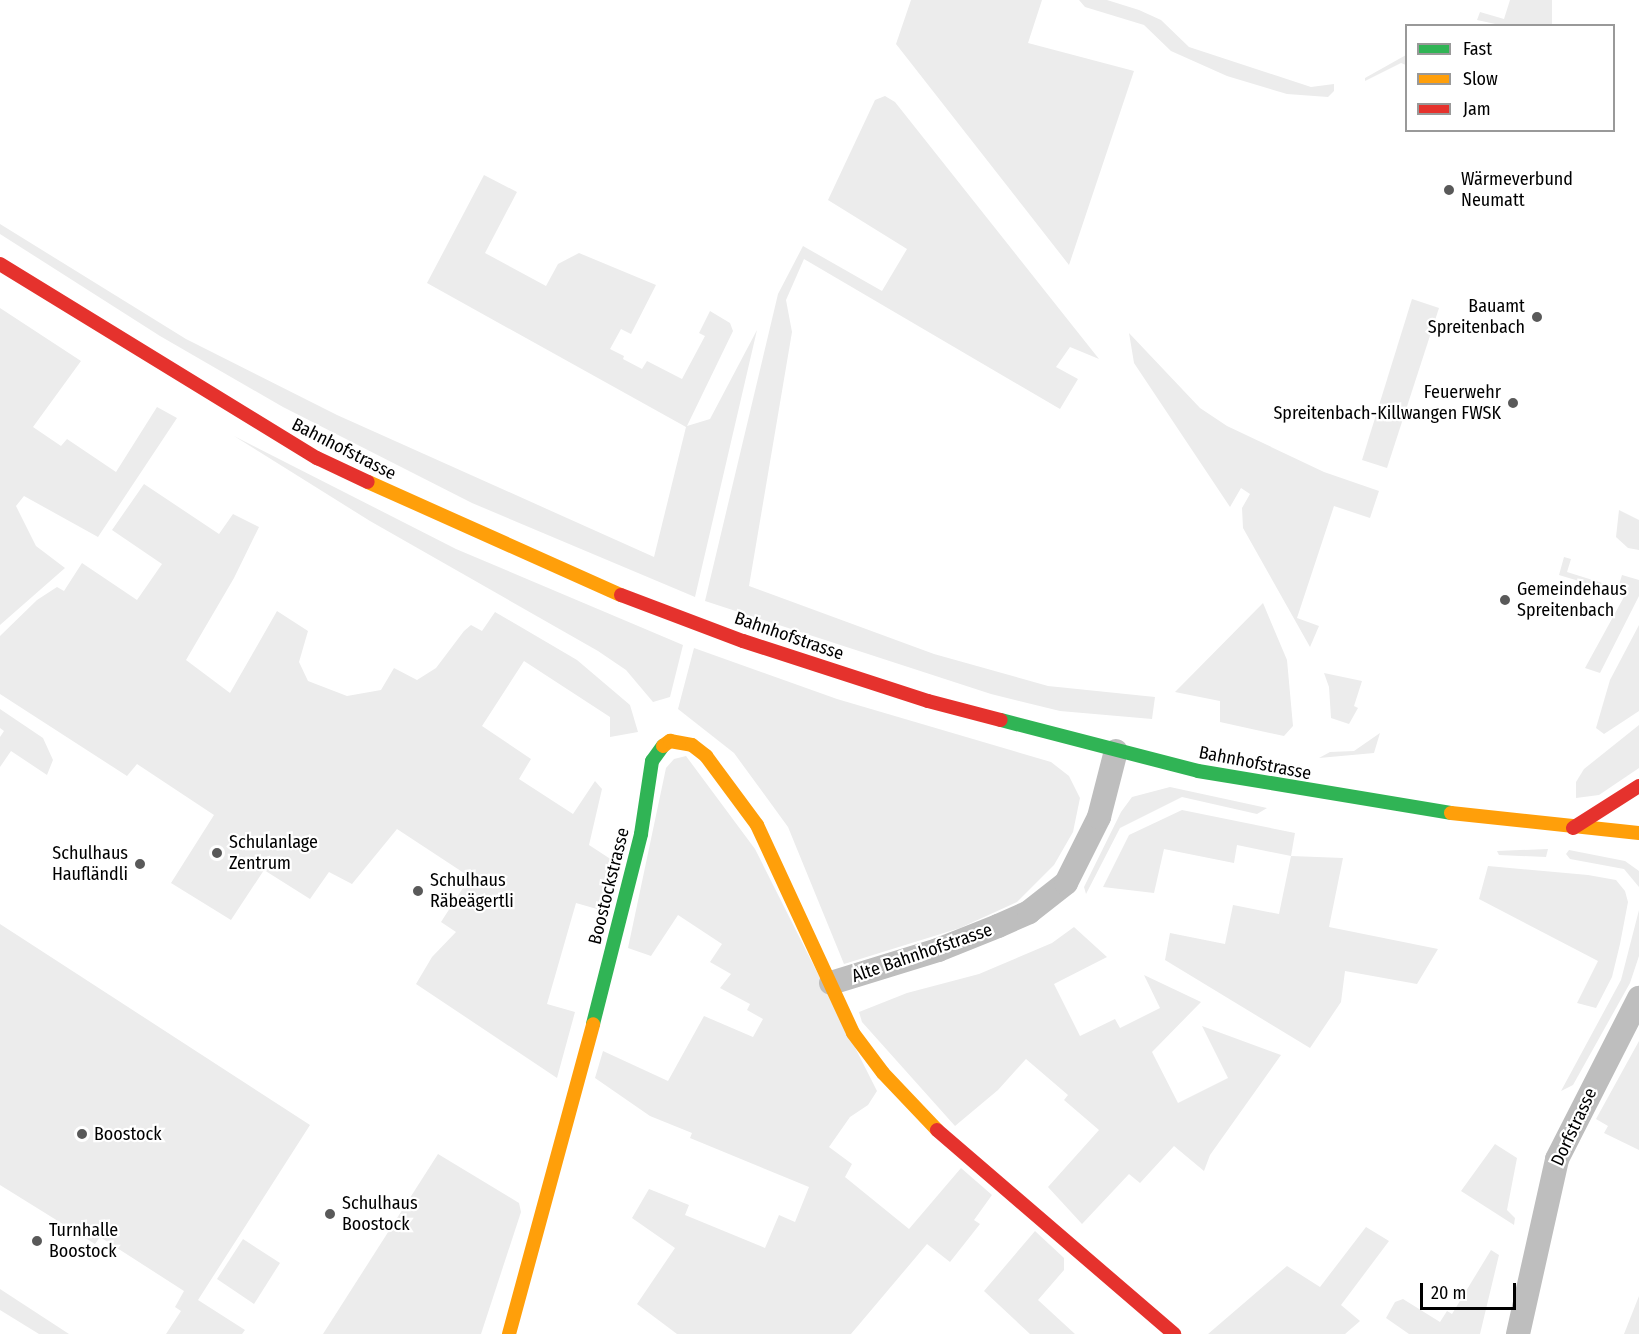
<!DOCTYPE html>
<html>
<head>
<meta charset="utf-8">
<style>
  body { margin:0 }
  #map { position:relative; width:1639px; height:1334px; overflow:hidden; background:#fff; font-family:"Fira Sans Condensed",sans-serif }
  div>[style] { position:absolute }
  .green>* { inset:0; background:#ececec }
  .street>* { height:24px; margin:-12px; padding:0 12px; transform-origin:12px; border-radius:12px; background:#bebebe }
  .fast>* { height:14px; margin:-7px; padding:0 7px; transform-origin:7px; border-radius:7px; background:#30b455 }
  .slow>* { height:14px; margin:-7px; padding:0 7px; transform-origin:7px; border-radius:7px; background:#ff9f0a }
  .jam>* { height:14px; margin:-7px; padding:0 7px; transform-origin:7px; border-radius:7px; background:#e5322d }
  .dots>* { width:16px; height:16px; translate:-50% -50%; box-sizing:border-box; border:3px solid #fff; border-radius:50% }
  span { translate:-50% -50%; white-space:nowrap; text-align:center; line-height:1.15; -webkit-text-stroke:4.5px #fff; paint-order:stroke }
  .poi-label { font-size:18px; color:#000 }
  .left { translate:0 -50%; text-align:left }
  .right { translate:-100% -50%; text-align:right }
  .street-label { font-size:18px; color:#000 }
  .legend { position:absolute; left:1405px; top:24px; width:210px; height:108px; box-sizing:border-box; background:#fff; border:2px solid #999; margin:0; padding:8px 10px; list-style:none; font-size:18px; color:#000 }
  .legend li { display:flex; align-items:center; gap:12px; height:30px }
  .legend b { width:30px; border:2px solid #999 }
  .scale { position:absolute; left:1420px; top:1283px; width:96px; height:27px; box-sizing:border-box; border:3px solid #000; border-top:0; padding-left:8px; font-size:18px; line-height:21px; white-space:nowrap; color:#000; -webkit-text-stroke:4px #fff; paint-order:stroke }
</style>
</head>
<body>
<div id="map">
  <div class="green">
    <div style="clip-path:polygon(911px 0,1042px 0,1028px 43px,1134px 71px,1069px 265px,896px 44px)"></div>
    <div style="clip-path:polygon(1079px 0,1107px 0,1139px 10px,1161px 20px,1189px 47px,1311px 87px,1334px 84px,1334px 91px,1328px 97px,1287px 94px,1227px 76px,1171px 51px,1144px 25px,1085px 7px)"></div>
    <div style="clip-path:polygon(1510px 0,1552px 0,1552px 25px,1500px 25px,1477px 20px,1480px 12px,1504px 19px)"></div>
    <div style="clip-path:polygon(1406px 55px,1406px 65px,1401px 63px,1365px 81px,1365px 78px)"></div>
    <div style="clip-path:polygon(885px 96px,895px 102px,1099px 359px,1070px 347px,1056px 367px,1078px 379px,1060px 409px,804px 259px,786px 300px,792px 332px,749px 586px,934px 654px,1048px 686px,1155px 697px,1152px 719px,1060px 711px,991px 694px,705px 601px,778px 294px,803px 246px,882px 291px,907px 249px,828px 200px,875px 100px)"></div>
    <div style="clip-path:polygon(484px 175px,517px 192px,485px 253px,546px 286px,558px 264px,579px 253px,656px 285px,631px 334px,621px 329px,610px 349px,624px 356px,623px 359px,642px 369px,647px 361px,682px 379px,705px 336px,699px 333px,710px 311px,730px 323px,733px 331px,687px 426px,710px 419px,757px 330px,695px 597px,472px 503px,283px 407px,160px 336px,0 234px,0 224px,186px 339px,337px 415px,654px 557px,686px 427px,427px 283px)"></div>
    <div style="clip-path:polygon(1412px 299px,1439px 308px,1387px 468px,1362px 460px)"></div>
    <div style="clip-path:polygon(0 308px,81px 361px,33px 427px,61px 446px,67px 439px,116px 472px,157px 407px,177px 418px,98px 537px,24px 496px,16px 506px,36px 546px,65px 568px,0 625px)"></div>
    <div style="clip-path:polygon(1129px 333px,1200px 408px,1227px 426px,1324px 472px,1379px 491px,1370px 518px,1334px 506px,1297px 618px,1319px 626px,1310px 647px,1243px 528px,1242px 508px,1250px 494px,1241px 488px,1230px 507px,1134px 363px)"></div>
    <div style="clip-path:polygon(234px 436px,456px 549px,683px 645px,670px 697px,653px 702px,626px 670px,598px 651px,370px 521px)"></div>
    <div style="clip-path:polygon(144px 484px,219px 534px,233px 514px,259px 527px,234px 578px,186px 660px,230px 693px,277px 611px,308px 631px,299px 662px,308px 681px,347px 696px,381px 690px,394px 668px,417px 680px,436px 668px,464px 631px,471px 625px,482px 631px,495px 612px,577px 660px,630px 705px,638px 732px,610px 737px,610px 717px,524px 661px,482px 726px,531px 759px,519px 779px,573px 814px,595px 781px,602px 789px,589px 845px,612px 860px,604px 911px,576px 903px,547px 1004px,575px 1012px,557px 1078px,416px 984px,432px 957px,456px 932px,441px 922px,470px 877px,397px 829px,352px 884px,329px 872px,310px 899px,264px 870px,231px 920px,171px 883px,214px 815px,137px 764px,127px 776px,0 694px,0 636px,37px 600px,57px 587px,64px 591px,82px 563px,137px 600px,162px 564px,112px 530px)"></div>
    <div style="clip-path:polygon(1619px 510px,1639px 520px,1639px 550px,1628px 548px,1616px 537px)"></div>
    <div style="clip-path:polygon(1564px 557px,1571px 559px,1567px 572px,1618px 588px,1622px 575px,1639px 580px,1639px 596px,1600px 673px,1585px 668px,1625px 595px,1559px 575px)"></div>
    <div style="clip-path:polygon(1263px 603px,1287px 660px,1293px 726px,1284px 736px,1220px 722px,1220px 701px,1175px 692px)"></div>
    <div style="clip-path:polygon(1639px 625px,1639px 711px,1604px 734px,1596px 728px,1610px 680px)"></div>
    <div style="clip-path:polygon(694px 648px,837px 699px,1051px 762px,1069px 776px,1080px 798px,1073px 832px,1054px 865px,1017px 902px,960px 928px,844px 964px,788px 827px,734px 753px,678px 709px)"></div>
    <div style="clip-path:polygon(1324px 673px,1362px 681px,1354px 706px,1358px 708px,1349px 724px,1331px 718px,1329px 687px)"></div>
    <div style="clip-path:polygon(0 709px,43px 738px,53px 760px,47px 775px,11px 751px,0 767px,0 737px,4px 731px,0 728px)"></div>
    <div style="clip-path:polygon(1639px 725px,1639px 768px,1599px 795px,1576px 798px,1576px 782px,1584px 769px)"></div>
    <div style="clip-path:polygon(1380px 733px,1374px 753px,1319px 758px,1330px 752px,1354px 751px)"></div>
    <div style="clip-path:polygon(686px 756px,755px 849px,877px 1091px,868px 1105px,850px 1117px,829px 1147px,852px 1164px,845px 1177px,909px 1229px,961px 1168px,992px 1195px,974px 1220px,980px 1224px,950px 1262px,927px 1244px,851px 1334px,677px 1334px,637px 1304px,675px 1248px,632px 1218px,649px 1189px,689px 1205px,685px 1215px,765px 1248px,779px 1215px,795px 1222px,809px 1187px,690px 1138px,692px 1133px,650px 1116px,595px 1078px,603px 1051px,668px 1081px,704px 1016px,753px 1037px,763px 1019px,747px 1010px,750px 1004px,720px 988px,731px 974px,710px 962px,722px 944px,678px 915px,651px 956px,628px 948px,666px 768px,674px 759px)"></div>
    <div style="clip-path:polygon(1170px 787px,1267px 808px,1257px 814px,1182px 797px,1120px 828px,1086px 894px,1084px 887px,1121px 812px,1132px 797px)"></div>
    <div style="clip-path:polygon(1182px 810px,1295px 833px,1291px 856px,1343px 858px,1329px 927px,1438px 949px,1417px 984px,1345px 971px,1341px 1002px,1310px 1048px,1165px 960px,1170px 933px,1225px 944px,1233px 905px,1279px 914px,1291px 856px,1237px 845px,1234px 863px,1164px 849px,1154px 893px,1103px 887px,1129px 835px)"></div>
    <div style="clip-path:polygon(1548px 849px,1546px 857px,1499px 855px,1497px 851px)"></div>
    <div style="clip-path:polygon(1569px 850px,1625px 861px,1639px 871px,1639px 887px,1624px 869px,1570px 859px,1566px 854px)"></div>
    <div style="clip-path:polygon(1488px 866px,1588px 875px,1616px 880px,1625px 891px,1628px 902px,1620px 944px,1612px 977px,1596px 1008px,1577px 1003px,1598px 961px,1479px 899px)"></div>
    <div style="clip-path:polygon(1639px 910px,1639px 956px,1630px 983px,1573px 1085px,1561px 1091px,1621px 980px)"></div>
    <div style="clip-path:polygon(0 924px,310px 1125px,198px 1300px,245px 1330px,242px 1334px,166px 1334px,181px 1311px,175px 1307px,184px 1291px,100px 1237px,95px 1244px,0 1185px)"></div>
    <div style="clip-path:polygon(1074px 927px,1107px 957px,1054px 984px,1080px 1036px,1115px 1019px,1120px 1028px,1160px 1008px,1144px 975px,1201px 1002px,1152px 1052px,1178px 1103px,1228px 1078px,1202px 1026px,1281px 1055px,1210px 1155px,1204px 1171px,1174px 1146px,1140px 1183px,1129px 1174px,1082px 1224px,1048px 1187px,1099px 1130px,1064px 1100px,1068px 1095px,1026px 1059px,998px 1090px,955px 1126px,862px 1022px,859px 1012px,907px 993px,979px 974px,1052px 943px)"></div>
    <div style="clip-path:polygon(1639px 1041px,1639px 1150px,1604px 1133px,1608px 1126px,1596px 1119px)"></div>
    <div style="clip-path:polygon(1495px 1144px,1517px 1158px,1507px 1210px,1515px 1218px,1514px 1225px,1461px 1191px)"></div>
    <div style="clip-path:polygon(438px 1154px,519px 1203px,521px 1212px,481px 1334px,323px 1334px)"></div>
    <div style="clip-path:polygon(1366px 1227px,1389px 1241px,1341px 1305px,1360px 1321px,1345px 1334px,1208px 1334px,1287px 1266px,1320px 1287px)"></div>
    <div style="clip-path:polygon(1035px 1231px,1064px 1258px,1064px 1270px,1038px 1300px,1075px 1334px,1030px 1334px,984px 1291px)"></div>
    <div style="clip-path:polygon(243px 1239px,280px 1263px,254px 1304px,217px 1279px)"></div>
    <div style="clip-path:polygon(1491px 1250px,1499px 1255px,1480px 1334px,1409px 1334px,1386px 1318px,1395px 1302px,1403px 1299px,1440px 1322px,1447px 1311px,1452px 1314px)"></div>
    <div style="clip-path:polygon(0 1289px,69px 1334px,39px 1334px,0 1310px)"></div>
    <div style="clip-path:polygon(1639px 1296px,1639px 1334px,1624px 1334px)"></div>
  </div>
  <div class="street">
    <div style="left:831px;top:983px;width:112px;rotate:-17.1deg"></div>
    <div style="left:938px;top:950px;width:65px;rotate:-21.8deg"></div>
    <div style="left:998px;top:926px;width:34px;rotate:-24deg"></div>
    <div style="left:1029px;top:912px;width:47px;rotate:-38.1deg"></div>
    <div style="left:1066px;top:883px;width:74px;rotate:-63.4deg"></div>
    <div style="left:1099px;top:817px;width:68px;rotate:-75.6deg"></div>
    <div style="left:1518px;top:1334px;width:179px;rotate:-77.4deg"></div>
    <div style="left:1557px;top:1159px;width:181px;rotate:-63deg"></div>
  </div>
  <div class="fast">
    <div style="left:1001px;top:720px;width:203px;rotate:14.5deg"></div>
    <div style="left:1198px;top:771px;width:256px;rotate:9.4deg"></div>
    <div style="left:593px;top:1024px;width:196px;rotate:-75.8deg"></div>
    <div style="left:641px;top:834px;width:74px;rotate:-81.4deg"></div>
    <div style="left:652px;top:761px;width:19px;rotate:-54deg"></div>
  </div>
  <div class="slow">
    <div style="left:368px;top:482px;width:277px;rotate:24.1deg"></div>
    <div style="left:663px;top:746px;width:9px;rotate:-36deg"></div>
    <div style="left:670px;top:741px;width:22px;rotate:10deg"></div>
    <div style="left:692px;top:745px;width:18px;rotate:38deg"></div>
    <div style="left:706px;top:756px;width:86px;rotate:53.5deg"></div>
    <div style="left:757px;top:825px;width:229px;rotate:65.2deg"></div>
    <div style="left:853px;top:1033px;width:50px;rotate:53.1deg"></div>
    <div style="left:883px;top:1073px;width:79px;rotate:46.5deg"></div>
    <div style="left:1451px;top:813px;width:189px;rotate:6.1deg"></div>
    <div style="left:509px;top:1334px;width:321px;rotate:-74.8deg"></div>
  </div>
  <div class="jam">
    <div style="left:0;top:264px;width:372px;rotate:31.5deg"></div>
    <div style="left:317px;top:458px;width:56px;rotate:25.2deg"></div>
    <div style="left:621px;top:595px;width:130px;rotate:20.7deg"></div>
    <div style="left:743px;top:641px;width:194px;rotate:18deg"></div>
    <div style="left:928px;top:701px;width:75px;rotate:14.6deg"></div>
    <div style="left:1573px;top:828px;width:78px;rotate:-32.5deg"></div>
    <div style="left:937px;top:1130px;width:313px;rotate:40.7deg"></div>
  </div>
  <div class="dots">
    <div style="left:1449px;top:190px;background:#595959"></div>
    <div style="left:1537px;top:317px;background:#595959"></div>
    <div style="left:1513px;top:403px;background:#595959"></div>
    <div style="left:1505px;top:600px;background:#595959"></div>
    <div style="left:217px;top:853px;background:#595959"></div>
    <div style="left:140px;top:864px;background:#595959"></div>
    <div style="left:418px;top:891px;background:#595959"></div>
    <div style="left:82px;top:1134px;background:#595959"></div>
    <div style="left:330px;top:1214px;background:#595959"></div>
    <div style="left:37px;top:1241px;background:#595959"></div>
  </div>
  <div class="poi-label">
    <span class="left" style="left:1461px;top:190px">Wärmeverbund<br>Neumatt</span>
    <span class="right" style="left:1525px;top:317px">Bauamt<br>Spreitenbach</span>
    <span class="right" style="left:1501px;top:403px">Feuerwehr<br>Spreitenbach-Killwangen FWSK</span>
    <span class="left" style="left:1517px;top:600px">Gemeindehaus<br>Spreitenbach</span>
    <span class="left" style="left:229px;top:853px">Schulanlage<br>Zentrum</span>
    <span class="right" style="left:128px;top:864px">Schulhaus<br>Haufländli</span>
    <span class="left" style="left:430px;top:891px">Schulhaus<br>Räbeägertli</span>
    <span class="left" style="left:94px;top:1134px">Boostock</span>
    <span class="left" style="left:342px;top:1214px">Schulhaus<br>Boostock</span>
    <span class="left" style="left:49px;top:1241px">Turnhalle<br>Boostock</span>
  </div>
  <div class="street-label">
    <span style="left:344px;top:449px;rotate:27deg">Bahnhofstrasse</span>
    <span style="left:789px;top:636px;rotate:19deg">Bahnhofstrasse</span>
    <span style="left:1255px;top:763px;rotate:11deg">Bahnhofstrasse</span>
    <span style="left:609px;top:886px;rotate:-76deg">Boostockstrasse</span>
    <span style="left:922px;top:953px;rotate:-19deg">Alte Bahnhofstrasse</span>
    <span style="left:1574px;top:1127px;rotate:-65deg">Dorfstrasse</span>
  </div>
  <ul class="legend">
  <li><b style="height:8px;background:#30b455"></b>Fast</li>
  <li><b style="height:8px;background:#ff9f0a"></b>Slow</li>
  <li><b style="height:8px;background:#e5322d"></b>Jam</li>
  </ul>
  <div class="scale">20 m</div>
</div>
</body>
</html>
